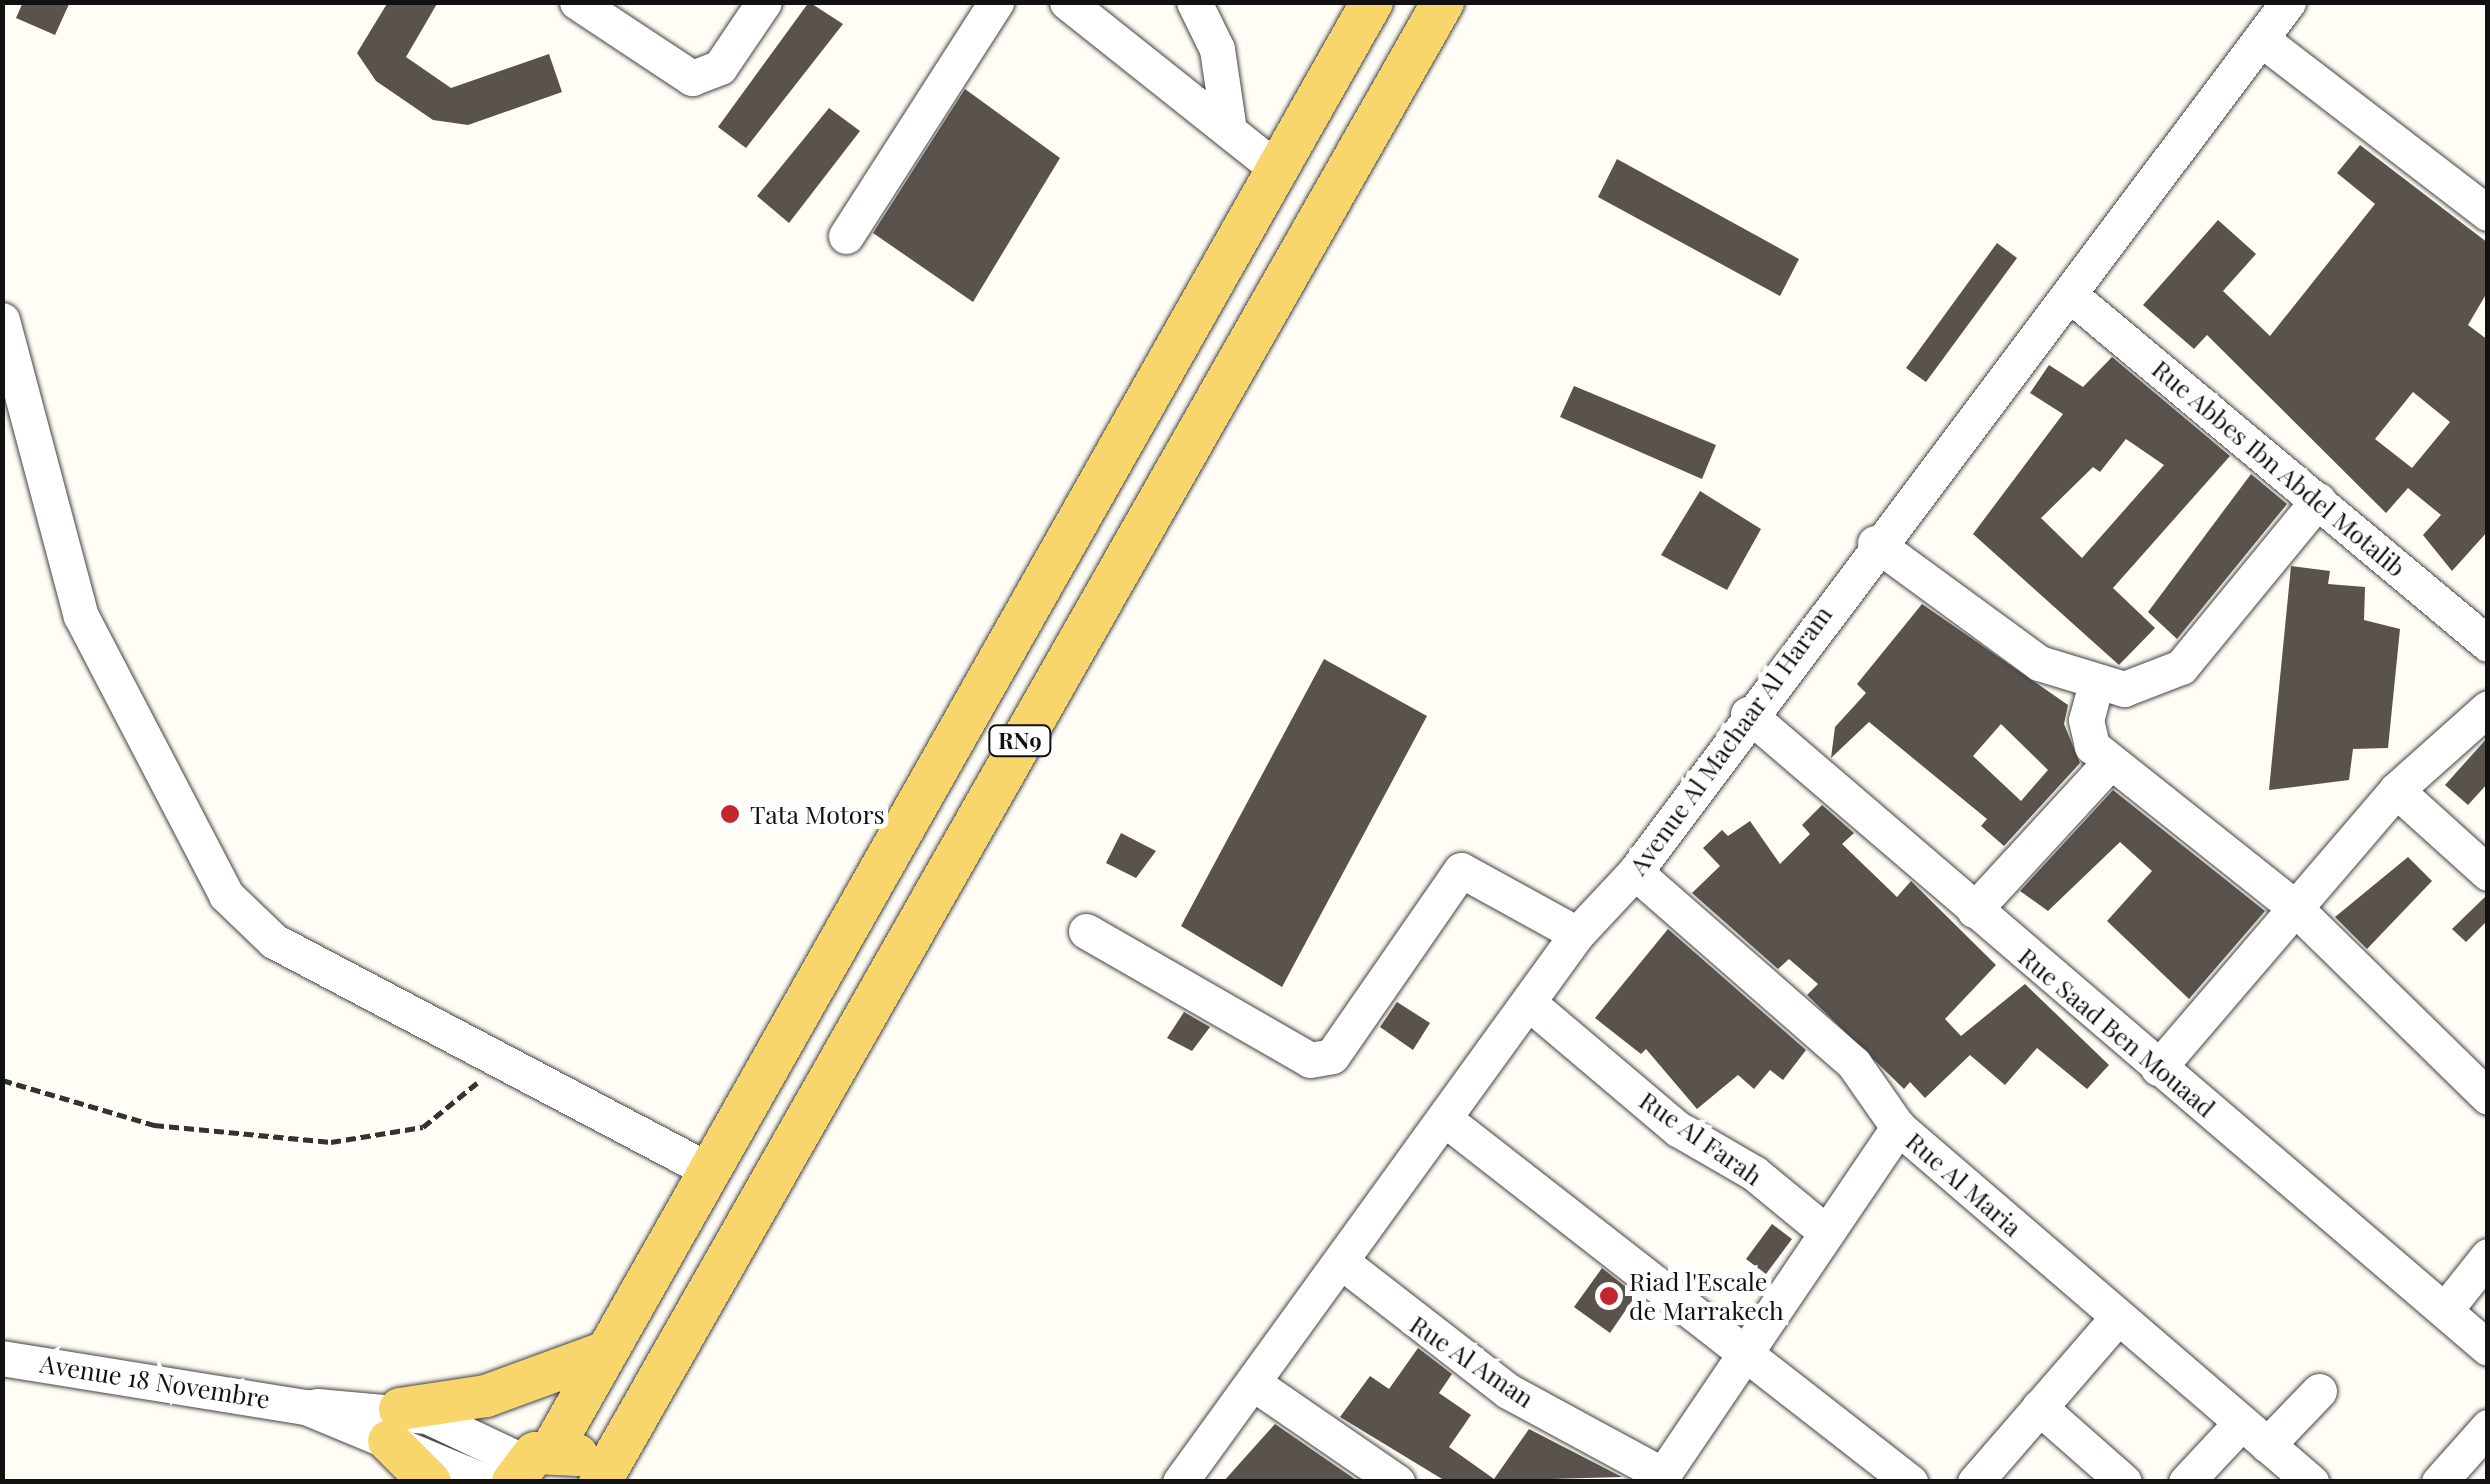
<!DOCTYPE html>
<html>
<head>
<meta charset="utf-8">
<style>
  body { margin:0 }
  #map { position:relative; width:2490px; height:1484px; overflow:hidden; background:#fffdf5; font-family:"Playfair Display",serif }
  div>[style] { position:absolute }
  .building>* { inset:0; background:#5a524d }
  .path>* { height:5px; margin-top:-2.5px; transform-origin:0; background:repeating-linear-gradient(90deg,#333 0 10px,transparent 0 15px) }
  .roads { filter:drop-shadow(0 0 2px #444) drop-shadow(0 0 2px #444) }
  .minor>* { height:35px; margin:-17.5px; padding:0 17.5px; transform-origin:17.5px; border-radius:17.5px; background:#fff }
  .major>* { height:42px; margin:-21px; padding:0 21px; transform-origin:21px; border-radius:21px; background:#f9d66b }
  .dots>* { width:28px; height:28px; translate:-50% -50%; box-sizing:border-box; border:5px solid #fff; border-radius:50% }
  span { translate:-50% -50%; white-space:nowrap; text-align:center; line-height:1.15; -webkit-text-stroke:10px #fff; paint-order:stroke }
  .shield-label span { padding:2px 8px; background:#fff; border:2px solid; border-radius:8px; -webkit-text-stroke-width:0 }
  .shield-label { font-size:22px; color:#111; font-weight:700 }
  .street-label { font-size:25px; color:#111 }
  .poi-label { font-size:25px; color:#111 }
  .left { translate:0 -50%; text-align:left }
  .frame { position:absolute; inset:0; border:5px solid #111; pointer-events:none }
</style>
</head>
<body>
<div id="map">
  <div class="building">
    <div style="clip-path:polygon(23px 2px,70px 2px,55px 35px,16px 18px)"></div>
    <div style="clip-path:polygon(388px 2px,438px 2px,406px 57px,451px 88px,549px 54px,562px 92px,468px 125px,433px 120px,376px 81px,357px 53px)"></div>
    <div style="clip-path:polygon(809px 2px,843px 24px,746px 148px,718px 127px)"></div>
    <div style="clip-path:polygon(965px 89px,1060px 158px,973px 302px,873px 233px)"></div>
    <div style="clip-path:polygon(829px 108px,860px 131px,789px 223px,757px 196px)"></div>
    <div style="clip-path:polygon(evenodd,2360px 145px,2488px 243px,2488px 291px,2468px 325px,2488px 340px,2488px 531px,2452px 571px,2423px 535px,2441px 515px,2408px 488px,2386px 513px,2207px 335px,2194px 349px,2143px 305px,2218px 220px,2256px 254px,2223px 291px,2270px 336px,2375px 204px,2337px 173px,2360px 145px,2413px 392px,2450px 422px,2412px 468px,2375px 439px,2413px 392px)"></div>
    <div style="clip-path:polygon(1617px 159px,1799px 259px,1780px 296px,1598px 197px)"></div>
    <div style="clip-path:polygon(1997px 243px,2017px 258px,1926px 382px,1906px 368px)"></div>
    <div style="clip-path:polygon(evenodd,2112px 357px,2230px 456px,2113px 588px,2155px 628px,2119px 665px,1973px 534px,2063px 414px,2030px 393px,2049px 365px,2083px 387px,2112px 357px,2126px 439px,2164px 465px,2082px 558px,2041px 518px,2093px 467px,2100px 472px,2126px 439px)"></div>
    <div style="clip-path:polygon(1574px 386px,1716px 445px,1702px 479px,1560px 417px)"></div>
    <div style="clip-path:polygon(2251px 474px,2287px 504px,2177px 639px,2148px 612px)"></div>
    <div style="clip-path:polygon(1700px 491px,1761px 529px,1727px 590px,1661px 555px)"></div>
    <div style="clip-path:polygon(2291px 566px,2330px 571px,2328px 584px,2365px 587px,2364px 620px,2400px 629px,2388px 748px,2353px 749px,2349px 780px,2269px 790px)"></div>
    <div style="clip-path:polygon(evenodd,1922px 604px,2068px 705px,2064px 724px,2080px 763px,2004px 846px,1981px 826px,1987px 819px,1869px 722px,1831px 758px,1835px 727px,1866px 693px,1857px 684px,1922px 604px,2001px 724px,2048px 770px,2021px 801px,1973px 756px,2001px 724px)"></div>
    <div style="clip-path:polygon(1324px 659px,1427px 716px,1282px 987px,1181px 926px)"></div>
    <div style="clip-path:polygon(2488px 737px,2488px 783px,2468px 805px,2445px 785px)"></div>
    <div style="clip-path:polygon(2113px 790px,2265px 911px,2189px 999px,2107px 921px,2152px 871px,2120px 842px,2048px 911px,2020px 891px)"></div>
    <div style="clip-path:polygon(1822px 805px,1854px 833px,1842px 844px,1897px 897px,1911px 881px,1996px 965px,1945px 1019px,1961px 1036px,2025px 984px,2109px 1065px,2087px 1089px,2037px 1048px,2005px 1085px,1970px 1055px,1925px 1098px,1910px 1082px,1904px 1089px,1807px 995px,1818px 984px,1789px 959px,1778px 969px,1692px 893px,1720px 866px,1703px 848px,1722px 830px,1728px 836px,1750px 821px,1780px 864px,1810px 834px,1802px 825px)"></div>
    <div style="clip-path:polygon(1121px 833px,1156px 851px,1136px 878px,1106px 863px)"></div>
    <div style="clip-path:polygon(2408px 857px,2432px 881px,2367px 949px,2335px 917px)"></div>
    <div style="clip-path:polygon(2488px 894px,2488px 920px,2466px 942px,2452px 929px)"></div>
    <div style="clip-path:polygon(1668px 929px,1806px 1050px,1783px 1080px,1770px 1070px,1754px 1089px,1738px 1075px,1697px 1109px,1646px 1049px,1641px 1054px,1595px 1018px)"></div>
    <div style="clip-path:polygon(1397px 1002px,1430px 1023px,1413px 1050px,1380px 1027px)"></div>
    <div style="clip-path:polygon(1184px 1012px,1210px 1027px,1192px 1051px,1167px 1038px)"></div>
    <div style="clip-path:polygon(1772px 1224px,1792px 1239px,1766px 1274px,1746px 1259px)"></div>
    <div style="clip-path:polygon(1602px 1268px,1636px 1295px,1610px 1333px,1574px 1307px)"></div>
    <div style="clip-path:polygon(1418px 1348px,1452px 1374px,1439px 1393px,1471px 1415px,1449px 1447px,1494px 1479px,1529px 1429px,1622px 1477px,1447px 1482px,1340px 1417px,1370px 1376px,1389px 1389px)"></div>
    <div style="clip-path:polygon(1275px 1424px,1359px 1482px,1223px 1482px)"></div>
  </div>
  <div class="path">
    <div style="left:2px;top:1080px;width:159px;rotate:16.5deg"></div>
    <div style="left:154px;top:1125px;width:178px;rotate:5.5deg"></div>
    <div style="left:331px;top:1142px;width:93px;rotate:-9.3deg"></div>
    <div style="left:423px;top:1127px;width:70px;rotate:-39.2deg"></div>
  </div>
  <div class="roads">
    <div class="minor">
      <div style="left:577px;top:2px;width:138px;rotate:33.5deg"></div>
      <div style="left:692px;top:78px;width:30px;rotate:-21deg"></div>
      <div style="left:720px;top:67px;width:78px;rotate:-55.9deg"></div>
      <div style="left:1067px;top:2px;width:268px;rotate:38.5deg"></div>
      <div style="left:1194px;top:2px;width:52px;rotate:63.9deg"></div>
      <div style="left:1217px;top:49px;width:82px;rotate:81.6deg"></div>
      <div style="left:2261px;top:39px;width:286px;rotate:37.5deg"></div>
      <div style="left:846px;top:236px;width:278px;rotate:-57.3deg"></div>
      <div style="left:2069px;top:294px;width:546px;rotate:39.87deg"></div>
      <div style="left:2px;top:320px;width:306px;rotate:75.1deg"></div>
      <div style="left:81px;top:616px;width:314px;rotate:62.5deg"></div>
      <div style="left:226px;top:895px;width:66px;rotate:43.8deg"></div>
      <div style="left:274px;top:941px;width:491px;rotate:27.8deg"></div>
      <div style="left:1875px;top:543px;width:203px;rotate:36.2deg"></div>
      <div style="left:2039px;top:663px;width:89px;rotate:17deg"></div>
      <div style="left:2124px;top:689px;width:61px;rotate:-21.1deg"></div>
      <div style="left:2181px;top:667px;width:216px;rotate:-50.6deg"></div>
      <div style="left:2095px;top:687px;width:34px;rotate:105deg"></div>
      <div style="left:2086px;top:720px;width:27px;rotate:77deg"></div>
      <div style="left:2092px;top:746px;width:256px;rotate:38.5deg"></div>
      <div style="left:2292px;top:905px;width:274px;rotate:44.4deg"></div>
      <div style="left:1748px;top:714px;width:974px;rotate:40.59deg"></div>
      <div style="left:2396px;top:790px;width:124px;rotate:42.1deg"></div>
      <div style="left:1635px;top:872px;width:291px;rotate:41.2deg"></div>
      <div style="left:1854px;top:1064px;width:77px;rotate:55.1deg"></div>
      <div style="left:1898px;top:1127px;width:545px;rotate:40.68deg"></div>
      <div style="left:1974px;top:910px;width:201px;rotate:-47.4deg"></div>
      <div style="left:1086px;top:931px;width:258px;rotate:29.9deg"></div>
      <div style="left:1310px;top:1060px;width:22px;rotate:-10deg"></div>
      <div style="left:1332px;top:1056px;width:226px;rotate:-55.3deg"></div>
      <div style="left:1461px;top:870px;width:132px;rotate:28.9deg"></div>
      <div style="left:1530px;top:1004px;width:194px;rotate:40.2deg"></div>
      <div style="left:1678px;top:1129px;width:88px;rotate:30.1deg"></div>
      <div style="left:1754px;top:1173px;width:94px;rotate:39.4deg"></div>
      <div style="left:2158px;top:1068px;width:366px;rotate:-49.4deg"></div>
      <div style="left:2396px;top:790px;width:123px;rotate:-41.7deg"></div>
      <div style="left:1446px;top:1120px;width:589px;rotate:37.96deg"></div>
      <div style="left:1343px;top:1263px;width:209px;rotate:37.8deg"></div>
      <div style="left:1508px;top:1391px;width:176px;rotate:28.5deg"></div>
      <div style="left:2445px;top:1310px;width:69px;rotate:-51.5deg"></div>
      <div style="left:2px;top:1358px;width:308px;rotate:9.2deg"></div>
      <div style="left:306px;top:1407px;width:195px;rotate:22.6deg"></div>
      <div style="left:1253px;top:1383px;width:175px;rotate:34.5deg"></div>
      <div style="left:317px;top:1406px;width:110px;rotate:5.2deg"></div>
      <div style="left:427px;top:1416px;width:107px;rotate:25.4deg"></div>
      <div style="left:2039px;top:1407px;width:113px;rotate:41.4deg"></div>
      <div style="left:2267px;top:1445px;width:75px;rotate:-46.1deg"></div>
      <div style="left:1180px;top:1482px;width:677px;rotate:-54.08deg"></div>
      <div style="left:1577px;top:934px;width:85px;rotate:-46.9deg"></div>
      <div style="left:1635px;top:872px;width:1088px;rotate:-53.11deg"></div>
      <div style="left:1658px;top:1482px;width:429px;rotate:-55.9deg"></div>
      <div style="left:1975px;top:1482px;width:218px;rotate:-49.1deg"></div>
      <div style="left:2186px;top:1482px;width:81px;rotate:-47deg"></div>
      <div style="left:2439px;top:1482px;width:74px;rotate:-48.3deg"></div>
    </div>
    <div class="major">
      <div style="left:400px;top:1409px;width:87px;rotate:-8.6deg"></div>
      <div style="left:486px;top:1396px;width:128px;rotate:-20.1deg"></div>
      <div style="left:389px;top:1441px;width:58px;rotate:45deg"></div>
      <div style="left:552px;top:1449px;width:1663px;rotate:-60.46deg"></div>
      <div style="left:513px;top:1482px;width:36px;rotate:-53deg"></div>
      <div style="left:535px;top:1453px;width:42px;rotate:2.7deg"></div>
      <div style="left:600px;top:1482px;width:1703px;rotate:-60.33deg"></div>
    </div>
  </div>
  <div class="dots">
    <div style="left:730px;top:814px;background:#c4262e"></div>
    <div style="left:1609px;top:1296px;background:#c4262e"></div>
  </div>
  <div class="shield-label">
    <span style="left:1020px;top:741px">RN9</span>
  </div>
  <div class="street-label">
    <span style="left:2279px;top:468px;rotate:40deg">Rue Abbes Ibn Abdel Motalib</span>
    <span style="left:1730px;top:740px;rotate:-54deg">Avenue Al Machaar Al Haram</span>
    <span style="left:2117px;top:1032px;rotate:40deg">Rue Saad Ben Mouaad</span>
    <span style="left:1701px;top:1138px;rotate:35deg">Rue Al Farah</span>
    <span style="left:1964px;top:1184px;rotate:41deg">Rue Al Maria</span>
    <span style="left:1472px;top:1361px;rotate:34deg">Rue Al Aman</span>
    <span style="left:155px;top:1381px;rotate:9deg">Avenue 18 Novembre</span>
  </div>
  <div class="poi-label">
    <span class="left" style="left:750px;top:814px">Tata Motors</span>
    <span class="left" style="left:1629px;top:1296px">Riad l'Escale<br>de Marrakech</span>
  </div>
  <div class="frame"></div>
</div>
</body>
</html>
